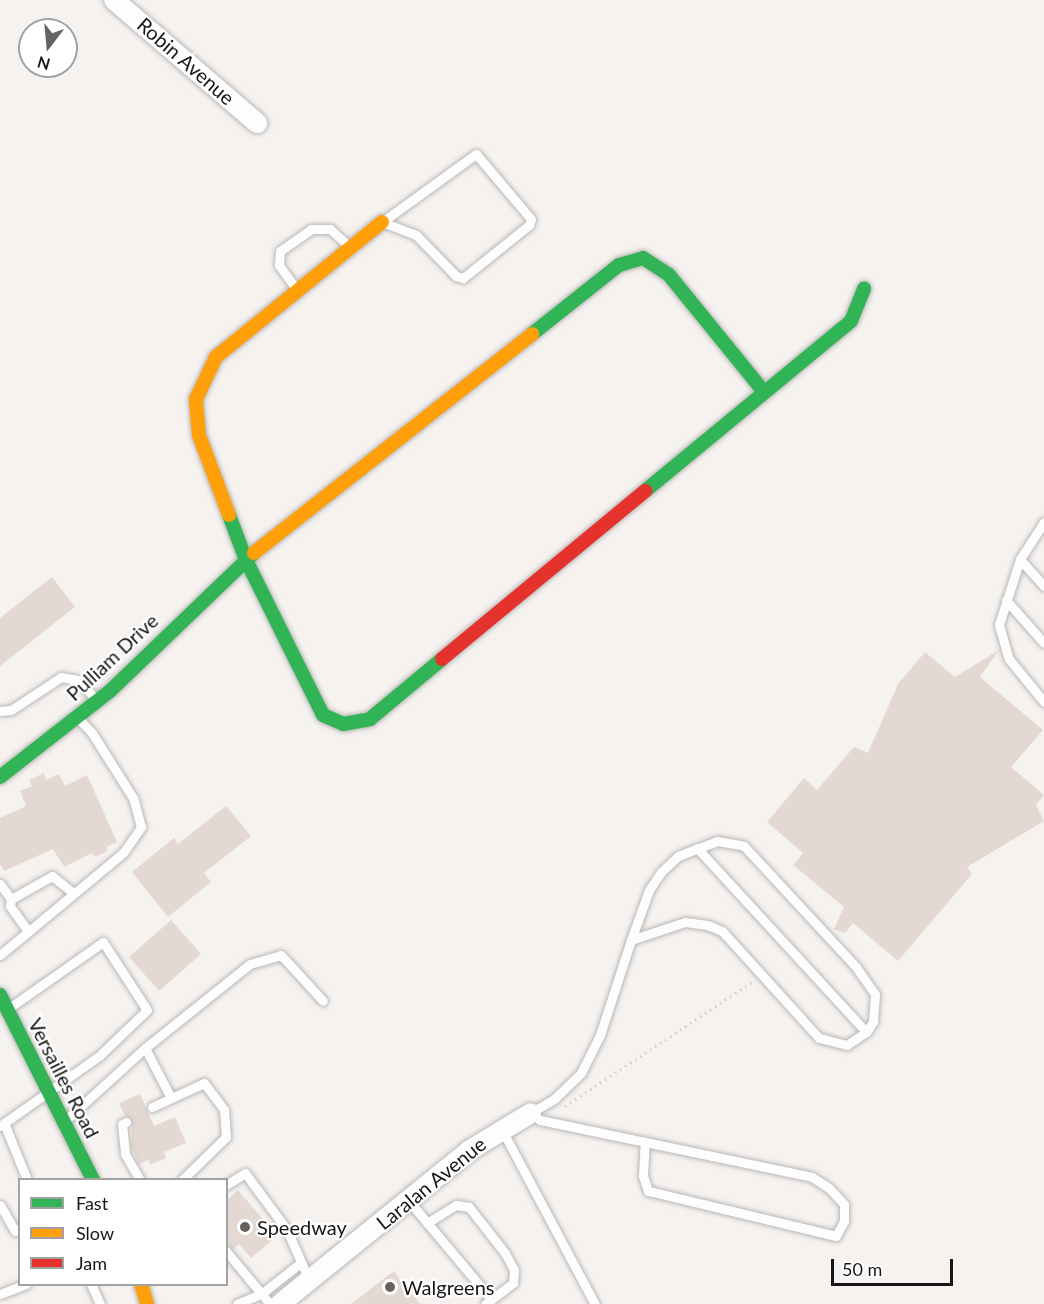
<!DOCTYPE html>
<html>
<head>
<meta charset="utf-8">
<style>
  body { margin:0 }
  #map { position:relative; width:1044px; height:1304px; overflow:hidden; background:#f5f2f0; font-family:Lato,sans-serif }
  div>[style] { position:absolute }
  .building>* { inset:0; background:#e4d8d2 }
  .path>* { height:3px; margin-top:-1.5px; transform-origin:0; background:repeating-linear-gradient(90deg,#d0d0d0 0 1.5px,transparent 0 6px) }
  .roads { filter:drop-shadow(0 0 2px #bab8b6) drop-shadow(0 0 2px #bab8b6) }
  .lane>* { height:9px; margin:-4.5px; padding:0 4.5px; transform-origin:4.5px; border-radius:4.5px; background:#fefdfd }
  .street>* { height:20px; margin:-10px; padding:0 10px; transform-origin:10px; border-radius:10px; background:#fefdfd }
  .fast>* { height:14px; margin:-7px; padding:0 7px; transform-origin:7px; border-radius:7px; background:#30b455 }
  .slow>* { height:14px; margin:-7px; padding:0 7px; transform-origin:7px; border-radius:7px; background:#ff9f0a }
  .jam>* { height:14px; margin:-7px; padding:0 7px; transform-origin:7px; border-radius:7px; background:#e5322d }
  .dots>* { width:16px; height:16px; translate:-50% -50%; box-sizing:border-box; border:3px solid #fff; border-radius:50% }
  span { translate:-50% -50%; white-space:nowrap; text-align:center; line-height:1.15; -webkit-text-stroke:4.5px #fff; paint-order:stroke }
  .street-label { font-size:20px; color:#181616 }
  .poi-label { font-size:20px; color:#181616 }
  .left { translate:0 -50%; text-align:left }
  .legend { position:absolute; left:18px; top:1178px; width:210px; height:108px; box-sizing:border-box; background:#fff; border:2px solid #a3a2a2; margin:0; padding:8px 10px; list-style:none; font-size:18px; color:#181616 }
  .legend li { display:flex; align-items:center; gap:12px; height:30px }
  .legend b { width:30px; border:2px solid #a3a2a2 }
  .north { position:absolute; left:18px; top:18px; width:60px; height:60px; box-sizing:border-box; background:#fff; border:2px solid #a3a2a2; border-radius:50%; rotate:196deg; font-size:16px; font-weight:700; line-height:24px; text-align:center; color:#181616 }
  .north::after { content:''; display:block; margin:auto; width:21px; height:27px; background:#656362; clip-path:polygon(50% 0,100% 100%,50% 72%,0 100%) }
  .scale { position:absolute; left:831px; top:1259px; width:122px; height:27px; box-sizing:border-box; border:3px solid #181616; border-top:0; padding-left:8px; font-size:18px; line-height:21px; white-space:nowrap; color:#181616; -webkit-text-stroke:4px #fff; paint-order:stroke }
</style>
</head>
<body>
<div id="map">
  <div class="building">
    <div style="clip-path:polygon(52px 577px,75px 607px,0 666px,0 618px)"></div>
    <div style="clip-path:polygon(999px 650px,980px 677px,1043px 730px,1011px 767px,1044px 795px,1036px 805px,1044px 821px,967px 867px,972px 874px,898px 961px,853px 923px,845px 933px,834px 929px,844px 907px,793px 865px,803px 853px,767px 822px,804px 778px,817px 790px,854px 747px,868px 753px,898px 684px,925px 652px,955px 677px)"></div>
    <div style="clip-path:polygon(44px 773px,46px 780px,59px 774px,65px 786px,87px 775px,117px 842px,106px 847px,108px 851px,94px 857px,92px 853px,64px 867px,53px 849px,4px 871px,0 864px,0 818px,26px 806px,20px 791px,32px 786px,29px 780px)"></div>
    <div style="clip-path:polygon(226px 806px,251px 836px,204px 873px,211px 882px,168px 917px,132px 872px,174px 838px,178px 844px)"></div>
    <div style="clip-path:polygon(171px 920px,201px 954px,159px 991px,129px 957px)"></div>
    <div style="clip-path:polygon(140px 1094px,154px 1126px,175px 1117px,186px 1143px,164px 1152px,166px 1158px,150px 1165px,148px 1160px,139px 1164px,131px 1147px,132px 1120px,125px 1116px,119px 1103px)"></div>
    <div style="clip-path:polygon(238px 1190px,277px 1236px,251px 1258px,239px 1244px,233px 1249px,226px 1244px,226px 1201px)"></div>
    <div style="clip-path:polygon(394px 1271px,420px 1304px,351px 1304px)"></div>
  </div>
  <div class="path">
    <div style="left:565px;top:1106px;width:224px;rotate:-33.5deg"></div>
  </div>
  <div class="roads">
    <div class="lane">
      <div style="left:476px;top:154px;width:85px;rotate:49.8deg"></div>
      <div style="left:531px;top:219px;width:6px;rotate:108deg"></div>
      <div style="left:529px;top:225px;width:85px;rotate:141.2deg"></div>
      <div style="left:463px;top:278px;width:7px;rotate:-164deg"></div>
      <div style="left:456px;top:276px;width:57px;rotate:-134.3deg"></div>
      <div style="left:416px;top:235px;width:36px;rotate:-159deg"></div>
      <div style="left:382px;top:222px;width:116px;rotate:-35.9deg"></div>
      <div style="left:297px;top:290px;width:31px;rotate:-126deg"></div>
      <div style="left:279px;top:265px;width:14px;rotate:-86deg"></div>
      <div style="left:280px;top:251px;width:38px;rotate:-35deg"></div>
      <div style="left:311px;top:229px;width:19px"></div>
      <div style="left:330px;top:229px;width:25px;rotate:42deg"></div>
      <div style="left:1020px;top:559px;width:44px;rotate:-57deg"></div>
      <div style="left:1044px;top:586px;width:36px;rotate:-132deg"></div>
      <div style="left:1020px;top:559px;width:69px;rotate:107.7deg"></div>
      <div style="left:999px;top:625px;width:35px;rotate:74deg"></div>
      <div style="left:1009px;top:659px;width:55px;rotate:50.9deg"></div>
      <div style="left:1006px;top:600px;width:57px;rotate:48.5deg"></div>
      <div style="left:0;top:711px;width:11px;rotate:-5deg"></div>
      <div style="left:11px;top:710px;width:60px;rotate:-33.4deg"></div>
      <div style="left:61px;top:677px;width:17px;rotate:10deg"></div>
      <div style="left:78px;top:680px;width:26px;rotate:47deg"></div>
      <div style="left:717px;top:841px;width:27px;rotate:10deg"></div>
      <div style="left:744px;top:846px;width:165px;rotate:47.2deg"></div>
      <div style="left:856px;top:967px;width:33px;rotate:55deg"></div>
      <div style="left:875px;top:994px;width:28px;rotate:94deg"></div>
      <div style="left:873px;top:1022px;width:12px;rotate:125deg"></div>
      <div style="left:866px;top:1032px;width:23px;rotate:146deg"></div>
      <div style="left:847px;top:1045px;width:29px;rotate:-166deg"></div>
      <div style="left:819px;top:1038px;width:144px;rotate:-132.2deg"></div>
      <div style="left:722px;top:931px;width:16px;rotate:-158deg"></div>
      <div style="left:707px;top:925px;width:22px;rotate:-172deg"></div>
      <div style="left:685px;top:922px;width:57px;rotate:161.6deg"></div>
      <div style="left:631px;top:940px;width:53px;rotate:-70.2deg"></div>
      <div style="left:649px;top:890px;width:22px;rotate:-56deg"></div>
      <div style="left:661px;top:872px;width:23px;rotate:-43deg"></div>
      <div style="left:678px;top:856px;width:42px;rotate:-21deg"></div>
      <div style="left:697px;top:848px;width:250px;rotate:47.4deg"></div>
      <div style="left:0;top:884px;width:19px;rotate:54deg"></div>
      <div style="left:28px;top:931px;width:31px;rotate:-126deg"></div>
      <div style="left:10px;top:906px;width:7px;rotate:-82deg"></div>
      <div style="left:11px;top:899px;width:47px;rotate:-29.3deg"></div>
      <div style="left:52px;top:876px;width:26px;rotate:39deg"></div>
      <div style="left:631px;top:940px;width:100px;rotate:108.1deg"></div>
      <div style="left:600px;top:1035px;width:42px;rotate:116.6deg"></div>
      <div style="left:581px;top:1073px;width:37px;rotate:136deg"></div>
      <div style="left:554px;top:1099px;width:27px;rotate:149deg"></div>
      <div style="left:531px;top:1113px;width:11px;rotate:38deg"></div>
      <div style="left:540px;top:1120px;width:278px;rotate:11.8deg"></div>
      <div style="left:812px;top:1177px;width:20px;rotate:33deg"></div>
      <div style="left:829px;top:1188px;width:22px;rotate:47deg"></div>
      <div style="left:844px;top:1204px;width:17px;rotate:90deg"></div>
      <div style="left:844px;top:1221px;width:17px;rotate:118deg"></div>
      <div style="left:836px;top:1236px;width:193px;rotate:-166.5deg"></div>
      <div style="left:648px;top:1191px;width:16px;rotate:-108deg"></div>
      <div style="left:643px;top:1176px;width:34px;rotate:-87deg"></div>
      <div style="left:0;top:955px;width:160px;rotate:-39.7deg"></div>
      <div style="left:123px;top:853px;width:32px;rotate:-55deg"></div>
      <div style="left:141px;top:827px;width:30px;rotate:-105deg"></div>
      <div style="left:133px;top:798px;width:77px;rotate:-122.2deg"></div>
      <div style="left:92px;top:733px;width:21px;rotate:-133deg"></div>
      <div style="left:145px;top:1048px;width:134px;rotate:-38.7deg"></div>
      <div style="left:250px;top:964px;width:32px;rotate:-16deg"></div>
      <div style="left:281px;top:955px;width:62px;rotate:47.6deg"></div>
      <div style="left:152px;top:1107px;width:57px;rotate:-24.8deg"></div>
      <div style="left:204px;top:1083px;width:34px;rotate:53deg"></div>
      <div style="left:224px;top:1110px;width:27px;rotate:86deg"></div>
      <div style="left:226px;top:1137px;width:62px;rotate:135.7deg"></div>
      <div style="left:68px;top:1118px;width:104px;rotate:-42.3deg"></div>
      <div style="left:145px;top:1048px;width:56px;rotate:62.5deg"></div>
      <div style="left:126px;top:1122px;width:4px;rotate:153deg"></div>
      <div style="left:122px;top:1124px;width:30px;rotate:84deg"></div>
      <div style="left:125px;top:1154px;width:30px;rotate:60deg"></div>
      <div style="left:4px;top:1123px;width:61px;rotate:68deg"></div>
      <div style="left:0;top:1126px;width:121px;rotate:-35.3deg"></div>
      <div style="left:99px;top:1056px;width:66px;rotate:-43.8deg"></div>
      <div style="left:147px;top:1010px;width:81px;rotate:-122.9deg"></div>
      <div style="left:103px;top:942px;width:111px;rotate:144.9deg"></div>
      <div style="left:502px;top:1130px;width:197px;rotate:61.9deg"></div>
      <div style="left:226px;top:1185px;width:22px;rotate:-32deg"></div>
      <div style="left:245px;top:1173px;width:71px;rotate:53.6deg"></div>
      <div style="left:287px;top:1230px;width:55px;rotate:66.3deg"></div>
      <div style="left:409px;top:1201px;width:128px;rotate:50.1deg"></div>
      <div style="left:0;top:1205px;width:30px;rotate:60deg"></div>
      <div style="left:15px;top:1231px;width:5px;rotate:-22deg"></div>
      <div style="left:427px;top:1223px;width:34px;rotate:-32deg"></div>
      <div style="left:456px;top:1205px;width:13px;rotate:9deg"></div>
      <div style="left:469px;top:1207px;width:58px;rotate:52deg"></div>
      <div style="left:505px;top:1253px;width:19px;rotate:62deg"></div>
      <div style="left:514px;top:1270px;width:13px;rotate:94deg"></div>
      <div style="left:513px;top:1283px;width:35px;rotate:143deg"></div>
      <div style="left:226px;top:1251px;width:69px;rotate:50.3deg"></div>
      <div style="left:91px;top:1284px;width:22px;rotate:66deg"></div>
      <div style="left:0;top:1294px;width:28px;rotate:-21deg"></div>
      <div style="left:237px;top:1304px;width:26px;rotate:-23deg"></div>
      <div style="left:261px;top:1294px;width:48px;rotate:-38.3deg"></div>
    </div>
    <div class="street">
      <div style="left:114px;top:0;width:189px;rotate:40.7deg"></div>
      <div style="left:280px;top:1304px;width:245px;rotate:-39deg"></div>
      <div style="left:470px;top:1150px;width:71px;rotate:-31.2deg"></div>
    </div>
    <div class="fast">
      <div style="left:532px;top:334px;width:111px;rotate:-38.4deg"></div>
      <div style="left:619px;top:265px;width:25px;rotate:-16deg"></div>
      <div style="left:643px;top:258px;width:31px;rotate:33deg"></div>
      <div style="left:669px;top:275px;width:151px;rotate:50.9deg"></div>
      <div style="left:645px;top:491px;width:267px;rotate:-39.5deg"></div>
      <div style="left:851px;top:321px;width:35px;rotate:-68deg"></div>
      <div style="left:229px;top:515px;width:48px;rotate:69.3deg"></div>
      <div style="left:246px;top:560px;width:173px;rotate:63.6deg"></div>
      <div style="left:323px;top:715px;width:22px;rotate:24deg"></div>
      <div style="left:343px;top:724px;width:27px;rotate:-10deg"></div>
      <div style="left:370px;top:719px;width:94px;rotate:-39.8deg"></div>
      <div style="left:0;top:777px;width:140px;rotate:-38deg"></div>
      <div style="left:110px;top:691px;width:199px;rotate:-43.8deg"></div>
      <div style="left:0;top:995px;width:207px;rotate:63.3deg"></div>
    </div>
    <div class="slow">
      <div style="left:229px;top:515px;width:85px;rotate:-110.6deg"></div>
      <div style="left:199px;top:435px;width:36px;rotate:-95deg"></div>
      <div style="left:196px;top:399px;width:47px;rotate:-64.5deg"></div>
      <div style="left:216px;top:357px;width:214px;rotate:-39.1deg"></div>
      <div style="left:254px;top:553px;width:354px;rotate:-38.2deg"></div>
      <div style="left:141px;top:1284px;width:21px;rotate:73deg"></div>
    </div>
    <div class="jam">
      <div style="left:442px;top:659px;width:264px;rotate:-39.6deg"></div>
    </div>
  </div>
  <div class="dots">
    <div style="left:245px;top:1227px;background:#656362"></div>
    <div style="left:390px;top:1287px;background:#656362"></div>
  </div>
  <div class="street-label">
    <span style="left:186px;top:61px;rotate:41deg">Robin Avenue</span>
    <span style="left:112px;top:657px;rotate:-43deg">Pulliam Drive</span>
    <span style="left:64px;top:1078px;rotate:63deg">Versailles Road</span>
    <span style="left:431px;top:1183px;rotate:-39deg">Laralan Avenue</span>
  </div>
  <div class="poi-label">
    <span class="left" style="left:257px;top:1227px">Speedway</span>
    <span class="left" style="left:402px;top:1287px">Walgreens</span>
  </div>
  <ul class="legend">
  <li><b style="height:8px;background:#30b455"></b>Fast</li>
  <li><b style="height:8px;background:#ff9f0a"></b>Slow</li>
  <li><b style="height:8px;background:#e5322d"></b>Jam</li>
  </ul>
  <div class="north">N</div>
  <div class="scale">50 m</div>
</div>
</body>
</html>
